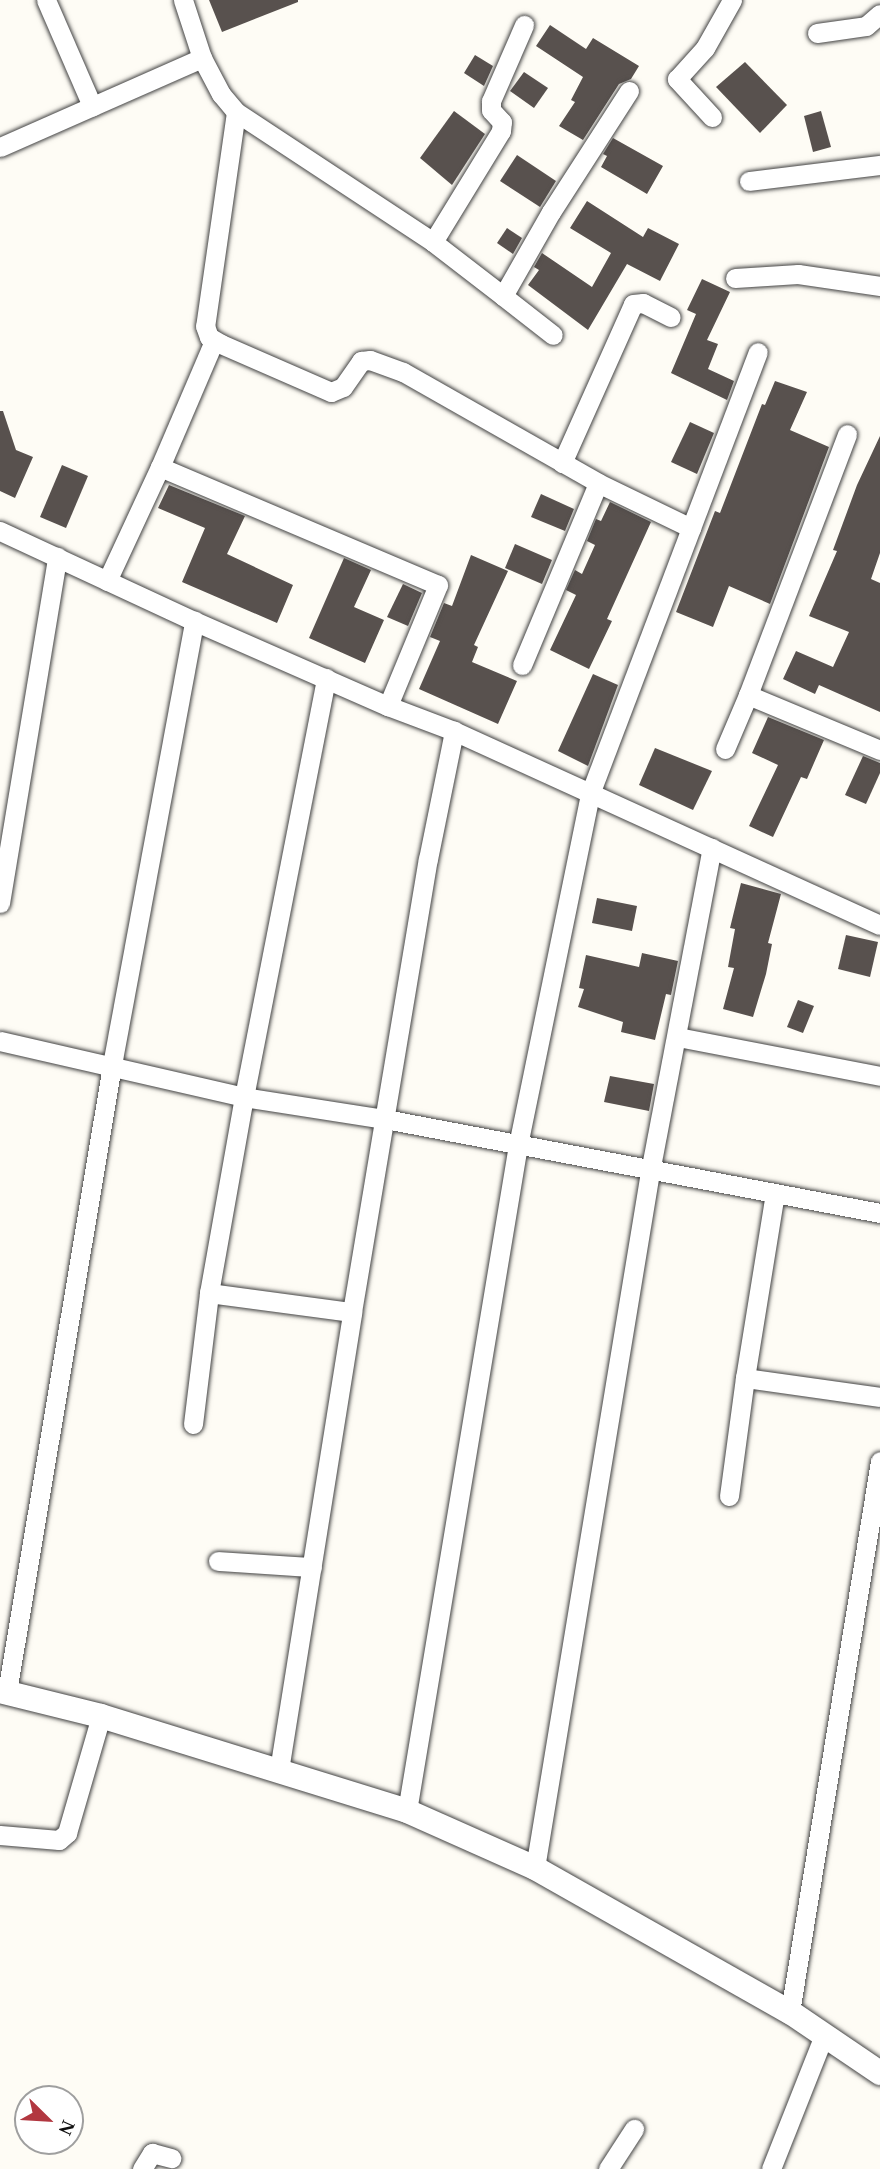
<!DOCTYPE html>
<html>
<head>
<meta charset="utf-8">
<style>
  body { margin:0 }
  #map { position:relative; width:880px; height:2169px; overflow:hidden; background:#fefcf5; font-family:"Times New Roman",serif }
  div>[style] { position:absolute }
  .building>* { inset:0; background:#58514e }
  .roads { filter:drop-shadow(0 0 2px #434343) drop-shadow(0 0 2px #434343) }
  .minor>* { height:19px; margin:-9.5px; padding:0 9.5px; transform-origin:9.5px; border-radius:9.5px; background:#fff }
  .tertiary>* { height:24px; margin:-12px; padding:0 12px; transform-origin:12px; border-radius:12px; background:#fff }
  span { translate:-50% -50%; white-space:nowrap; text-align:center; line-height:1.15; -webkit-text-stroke:7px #fff; paint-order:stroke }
  .north { position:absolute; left:14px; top:2085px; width:70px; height:70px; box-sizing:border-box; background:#fff; border:2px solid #9f9f9f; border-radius:50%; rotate:114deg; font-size:19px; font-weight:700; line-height:28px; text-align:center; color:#101010 }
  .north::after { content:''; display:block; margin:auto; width:24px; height:32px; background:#b23740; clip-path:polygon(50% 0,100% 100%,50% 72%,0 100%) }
</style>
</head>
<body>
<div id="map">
  <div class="building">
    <div style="clip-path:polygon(209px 0,298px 0,298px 2px,222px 32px)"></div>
    <div style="clip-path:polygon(550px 25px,586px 49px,593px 38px,639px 66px,631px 79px,619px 84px,583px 140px,559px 126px,575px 102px,571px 100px,583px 77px,536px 46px)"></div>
    <div style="clip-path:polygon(475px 55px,493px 66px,484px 86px,464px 73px)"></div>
    <div style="clip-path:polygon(745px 62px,787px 105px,760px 133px,716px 87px)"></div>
    <div style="clip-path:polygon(524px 72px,548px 88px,534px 108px,510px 91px)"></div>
    <div style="clip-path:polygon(454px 111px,485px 134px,452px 185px,420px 158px)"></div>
    <div style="clip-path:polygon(821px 111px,831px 147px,813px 152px,804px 116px)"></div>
    <div style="clip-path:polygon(613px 138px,663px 166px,647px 194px,601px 167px,607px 156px,603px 154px)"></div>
    <div style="clip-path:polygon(517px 155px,556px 181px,540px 207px,500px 181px)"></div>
    <div style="clip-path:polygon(587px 201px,643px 237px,648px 228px,679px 244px,660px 281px,627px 264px,588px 330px,528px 285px,539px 270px,534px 267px,542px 253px,592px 287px,611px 253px,570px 228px)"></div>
    <div style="clip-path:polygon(507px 228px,522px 238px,513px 254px,497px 243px)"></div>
    <div style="clip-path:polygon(702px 279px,730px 292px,707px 340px,718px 344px,708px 369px,734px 381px,727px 400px,671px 373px,696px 314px,687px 310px)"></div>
    <div style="clip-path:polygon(775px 381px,807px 392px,790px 430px,829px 447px,770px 604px,729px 586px,713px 627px,676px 612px,715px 511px,720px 513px,762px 404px,765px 405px)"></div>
    <div style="clip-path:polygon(0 411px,3px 411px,16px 450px,33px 457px,15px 498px,0 491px)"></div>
    <div style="clip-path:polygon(690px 422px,714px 433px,697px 474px,671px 462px)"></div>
    <div style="clip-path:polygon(880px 436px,880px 553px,871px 579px,880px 583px,880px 712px,819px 685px,815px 694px,783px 679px,796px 651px,833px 667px,849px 632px,809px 616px,837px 551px,833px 550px,857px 485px)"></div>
    <div style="clip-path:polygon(62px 465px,88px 476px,66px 528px,40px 517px)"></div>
    <div style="clip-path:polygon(169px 485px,245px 516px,227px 554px,293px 585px,277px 623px,182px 582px,205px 528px,158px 508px)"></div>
    <div style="clip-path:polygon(541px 494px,574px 509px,565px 531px,531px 517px)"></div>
    <div style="clip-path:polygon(610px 502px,651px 522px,607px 619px,612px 621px,589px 669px,550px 650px,576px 595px,566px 590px,575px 570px,582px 574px,595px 545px,587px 541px,596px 519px,601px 521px)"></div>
    <div style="clip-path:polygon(515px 544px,552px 560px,542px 584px,505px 568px)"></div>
    <div style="clip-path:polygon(471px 555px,508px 571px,474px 645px,478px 647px,472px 662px,517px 681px,498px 724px,419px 689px,440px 641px,430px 637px,444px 603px,452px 606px)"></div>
    <div style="clip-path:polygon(344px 558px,371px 570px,354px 607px,384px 620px,365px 663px,309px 638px)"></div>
    <div style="clip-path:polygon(403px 584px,422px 593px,408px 626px,387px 617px)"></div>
    <div style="clip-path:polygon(593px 674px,618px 685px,588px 766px,558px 751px)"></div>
    <div style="clip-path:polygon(768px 717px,824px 740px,807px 779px,801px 777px,773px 837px,749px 826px,778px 765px,752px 753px)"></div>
    <div style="clip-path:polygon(655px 748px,712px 771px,693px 810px,639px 785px)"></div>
    <div style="clip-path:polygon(863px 756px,880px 763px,880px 773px,866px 804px,845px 795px)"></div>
    <div style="clip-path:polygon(741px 883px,781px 894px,768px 943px,772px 944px,766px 974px,753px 1017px,723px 1009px,734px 968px,728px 967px,735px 929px,730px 928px)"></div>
    <div style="clip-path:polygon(597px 898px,637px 906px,632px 931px,592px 923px)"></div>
    <div style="clip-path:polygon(846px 935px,878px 942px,870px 977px,838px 969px)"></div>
    <div style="clip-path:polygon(642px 953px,678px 961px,671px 995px,666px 994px,655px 1040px,621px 1032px,623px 1022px,578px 1007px,584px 989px,579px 988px,586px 955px,639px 967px)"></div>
    <div style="clip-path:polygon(798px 1000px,814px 1006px,803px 1033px,787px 1027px)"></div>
    <div style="clip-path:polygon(610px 1076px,654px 1084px,649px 1111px,604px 1102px)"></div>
  </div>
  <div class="roads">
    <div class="minor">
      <div style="left:46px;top:0;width:116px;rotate:66.5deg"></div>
      <div style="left:183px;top:0;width:61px;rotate:71.9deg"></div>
      <div style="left:202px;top:58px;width:41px;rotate:62.2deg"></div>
      <div style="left:221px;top:94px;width:23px;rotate:50deg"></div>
      <div style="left:236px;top:112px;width:236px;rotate:33.4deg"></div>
      <div style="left:433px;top:242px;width:130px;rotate:-58.5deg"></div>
      <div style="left:501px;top:131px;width:9px;rotate:-84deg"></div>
      <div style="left:502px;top:122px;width:16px;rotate:-133deg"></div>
      <div style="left:491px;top:110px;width:9px;rotate:-90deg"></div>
      <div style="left:491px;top:101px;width:83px;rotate:-66.5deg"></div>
      <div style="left:817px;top:33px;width:49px;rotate:-8.1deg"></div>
      <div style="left:866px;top:26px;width:18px;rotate:-41deg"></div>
      <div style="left:236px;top:112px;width:216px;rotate:98.2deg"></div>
      <div style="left:205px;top:326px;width:12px;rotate:70deg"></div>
      <div style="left:209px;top:337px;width:14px;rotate:30deg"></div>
      <div style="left:221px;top:344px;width:120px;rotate:23.6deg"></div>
      <div style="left:331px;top:392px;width:13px;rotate:-23deg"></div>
      <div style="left:343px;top:387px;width:32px;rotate:-55deg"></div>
      <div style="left:361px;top:361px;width:9px;rotate:-6deg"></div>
      <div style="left:370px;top:360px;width:35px;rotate:20deg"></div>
      <div style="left:403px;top:372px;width:224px;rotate:29.6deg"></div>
      <div style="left:598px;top:483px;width:103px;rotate:25.8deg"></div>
      <div style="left:691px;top:528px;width:188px;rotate:-69.2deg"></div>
      <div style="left:712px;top:117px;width:52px;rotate:-132.6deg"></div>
      <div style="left:677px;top:79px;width:42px;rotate:-47.9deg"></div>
      <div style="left:705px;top:48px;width:55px;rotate:-60.6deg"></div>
      <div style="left:0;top:147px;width:221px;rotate:-23.8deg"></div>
      <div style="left:749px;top:181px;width:132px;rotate:-7deg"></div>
      <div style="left:433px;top:242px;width:88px;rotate:37.6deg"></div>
      <div style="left:503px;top:296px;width:97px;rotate:-60.3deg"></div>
      <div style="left:551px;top:212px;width:144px;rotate:-57.2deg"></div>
      <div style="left:735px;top:278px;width:63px;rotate:-3.6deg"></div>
      <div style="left:798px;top:274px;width:83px;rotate:8.3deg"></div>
      <div style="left:503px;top:296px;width:63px;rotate:38deg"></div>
      <div style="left:562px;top:463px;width:174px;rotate:-65.9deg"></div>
      <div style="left:633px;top:304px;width:10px;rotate:-6deg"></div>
      <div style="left:643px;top:303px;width:31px;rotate:27deg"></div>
      <div style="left:160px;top:467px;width:137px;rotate:-66.8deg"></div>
      <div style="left:0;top:531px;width:214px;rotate:24.9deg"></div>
      <div style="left:194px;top:621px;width:212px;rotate:23.7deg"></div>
      <div style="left:388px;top:706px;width:71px;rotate:20.7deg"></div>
      <div style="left:454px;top:731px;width:468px;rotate:24.5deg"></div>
      <div style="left:107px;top:581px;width:126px;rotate:-65.1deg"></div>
      <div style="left:160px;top:467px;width:302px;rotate:23deg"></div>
      <div style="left:438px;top:585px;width:131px;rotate:112.5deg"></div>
      <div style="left:522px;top:665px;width:197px;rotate:-67.3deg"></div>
      <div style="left:748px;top:695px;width:279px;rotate:-69.2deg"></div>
      <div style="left:725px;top:749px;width:59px;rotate:-66.9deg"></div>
      <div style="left:748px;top:695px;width:143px;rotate:22.6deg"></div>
      <div style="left:0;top:903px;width:351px;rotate:-80.6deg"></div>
      <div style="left:678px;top:1037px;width:206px;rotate:10.9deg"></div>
      <div style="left:0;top:1041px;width:250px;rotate:12.9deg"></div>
      <div style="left:244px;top:1097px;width:143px;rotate:8.9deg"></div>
      <div style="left:385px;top:1119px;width:504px;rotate:10.75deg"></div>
      <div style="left:209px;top:1293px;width:144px;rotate:7.6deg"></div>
      <div style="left:745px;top:1378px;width:187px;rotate:-80.8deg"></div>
      <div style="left:193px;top:1424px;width:132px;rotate:-83deg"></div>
      <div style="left:209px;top:1293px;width:199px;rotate:-79.9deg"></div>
      <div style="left:244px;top:1097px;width:427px;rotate:-78.9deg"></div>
      <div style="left:729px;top:1496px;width:119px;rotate:-82.3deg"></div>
      <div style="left:745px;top:1378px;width:136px;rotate:8deg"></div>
      <div style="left:218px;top:1561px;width:94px;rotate:3.7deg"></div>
      <div style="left:7px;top:1692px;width:636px;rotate:-80.49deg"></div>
      <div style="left:112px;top:1065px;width:452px;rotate:-79.5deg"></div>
      <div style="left:279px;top:1770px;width:464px;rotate:-80.9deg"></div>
      <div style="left:352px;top:1312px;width:459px;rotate:-80.5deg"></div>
      <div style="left:428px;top:859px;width:131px;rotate:-78.5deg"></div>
      <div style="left:407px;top:1811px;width:675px;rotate:-80.54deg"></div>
      <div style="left:518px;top:1145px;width:358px;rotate:-78.4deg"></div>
      <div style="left:590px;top:794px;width:285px;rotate:-69.2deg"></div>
      <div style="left:0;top:1835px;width:59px;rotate:4.8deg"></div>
      <div style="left:59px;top:1840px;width:11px;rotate:-41deg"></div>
      <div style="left:67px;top:1833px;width:122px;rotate:-73.8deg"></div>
      <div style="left:535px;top:1868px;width:705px;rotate:-80.62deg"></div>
      <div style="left:650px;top:1172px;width:330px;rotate:-79.2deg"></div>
      <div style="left:790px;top:2012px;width:558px;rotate:-80.72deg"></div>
      <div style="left:142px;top:2169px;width:19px;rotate:-58deg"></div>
      <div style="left:152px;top:2153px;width:20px;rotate:15deg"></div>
      <div style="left:608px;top:2169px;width:48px;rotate:-57deg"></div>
      <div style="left:771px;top:2169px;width:144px;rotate:-68.4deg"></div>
    </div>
    <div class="tertiary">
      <div style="left:0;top:1691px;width:104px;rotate:13.9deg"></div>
      <div style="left:101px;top:1716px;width:320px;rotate:17.2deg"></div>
      <div style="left:407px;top:1811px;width:140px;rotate:24deg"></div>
      <div style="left:535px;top:1868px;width:293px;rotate:29.5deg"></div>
      <div style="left:790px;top:2012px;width:109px;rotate:34.1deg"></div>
    </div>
  </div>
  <div class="north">N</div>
</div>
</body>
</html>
